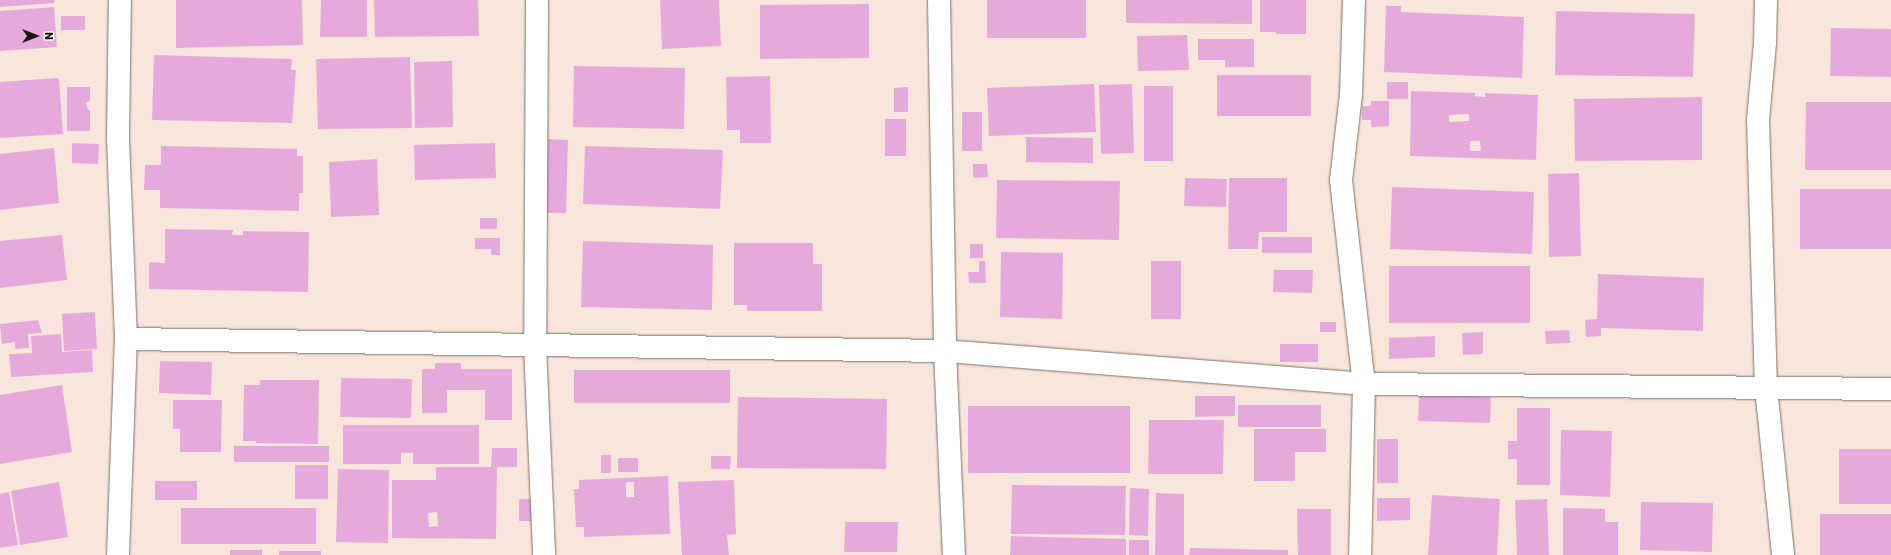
<!DOCTYPE html>
<html>
<head>
<meta charset="utf-8">
<style>
  body { margin:0 }
  #map { position:relative; width:1891px; height:555px; overflow:hidden; background:#f8e6dc; font-family:Rubik,sans-serif }
  div>[style] { position:absolute }
  .building>* { inset:0; background:#e5aadb }
  .roads { filter:drop-shadow(0 0 1px #817168) drop-shadow(0 0 1px #817168) }
  .minor>* { height:22px; margin:-11px; padding:0 11px; transform-origin:11px; border-radius:11px; background:#fff }
  span { translate:-50% -50%; white-space:nowrap; text-align:center; line-height:1.15; -webkit-text-stroke:4px #fdf6f2; paint-order:stroke }
  .north { position:absolute; left:16px; top:16px; width:40px; height:40px; -webkit-text-stroke:3px #fdf6f2; paint-order:stroke; rotate:90deg; font-size:11px; font-weight:700; line-height:16px; text-align:center; color:#1c1613 }
  .north::after { content:''; display:block; margin:auto; width:14px; height:18px; background:#1c1613; clip-path:polygon(50% 0,100% 100%,50% 72%,0 100%) }
</style>
</head>
<body>
<div id="map">
  <div class="building">
    <div style="clip-path:polygon(0 0,54px 0,55px 3px,0 7px)"></div>
    <div style="clip-path:polygon(176px 0,302px 0,303px 45px,176px 48px)"></div>
    <div style="clip-path:polygon(321px 0,367px 0,367px 37px,320px 37px)"></div>
    <div style="clip-path:polygon(374px 0,478px 0,479px 36px,375px 37px)"></div>
    <div style="clip-path:polygon(660px 0,719px 0,721px 46px,662px 49px)"></div>
    <div style="clip-path:polygon(987px 0,1086px 0,1086px 38px,987px 38px)"></div>
    <div style="clip-path:polygon(1126px 0,1252px 0,1252px 24px,1126px 23px)"></div>
    <div style="clip-path:polygon(1260px 0,1306px 0,1306px 34px,1276px 34px,1276px 32px,1260px 32px)"></div>
    <div style="clip-path:polygon(869px 4px,869px 58px,760px 59px,760px 5px)"></div>
    <div style="clip-path:polygon(1386px 6px,1401px 6px,1401px 12px,1524px 17px,1522px 78px,1384px 72px)"></div>
    <div style="clip-path:polygon(54px 7px,57px 47px,0 51px,0 11px)"></div>
    <div style="clip-path:polygon(1556px 11px,1695px 14px,1693px 77px,1555px 75px)"></div>
    <div style="clip-path:polygon(61px 16px,85px 16px,85px 30px,61px 30px)"></div>
    <div style="clip-path:polygon(1831px 28px,1891px 29px,1891px 77px,1830px 76px)"></div>
    <div style="clip-path:polygon(1187px 35px,1189px 70px,1138px 71px,1137px 36px)"></div>
    <div style="clip-path:polygon(1198px 39px,1254px 39px,1254px 67px,1225px 67px,1225px 60px,1198px 60px)"></div>
    <div style="clip-path:polygon(154px 55px,292px 59px,291px 70px,296px 70px,292px 123px,152px 120px)"></div>
    <div style="clip-path:polygon(410px 57px,412px 128px,318px 129px,316px 59px)"></div>
    <div style="clip-path:polygon(452px 61px,453px 127px,415px 128px,414px 62px)"></div>
    <div style="clip-path:polygon(574px 66px,685px 68px,684px 129px,573px 127px)"></div>
    <div style="clip-path:polygon(1217px 75px,1311px 75px,1311px 116px,1217px 116px)"></div>
    <div style="clip-path:polygon(770px 76px,771px 143px,740px 143px,740px 130px,727px 130px,726px 77px)"></div>
    <div style="clip-path:polygon(59px 78px,63px 134px,0 138px,0 82px)"></div>
    <div style="clip-path:polygon(1387px 82px,1408px 82px,1408px 99px,1387px 99px)"></div>
    <div style="clip-path:polygon(1094px 84px,1096px 132px,989px 136px,987px 88px)"></div>
    <div style="clip-path:polygon(1132px 84px,1134px 153px,1101px 154px,1099px 85px)"></div>
    <div style="clip-path:polygon(1144px 86px,1173px 86px,1173px 161px,1144px 161px)"></div>
    <div style="clip-path:polygon(67px 87px,90px 87px,90px 100px,86px 103px,88px 110px,90px 110px,90px 131px,67px 131px)"></div>
    <div style="clip-path:polygon(908px 87px,908px 112px,894px 112px,894px 88px)"></div>
    <div style="clip-path:polygon(evenodd,1411px 91px,1475px 93px,1475px 96px,1485px 97px,1485px 93px,1538px 95px,1536px 160px,1410px 156px,1411px 91px,1469px 114px,1469px 121px,1449px 122px,1449px 115px,1469px 114px,1411px 91px,1470px 141px,1480px 141px,1481px 151px,1470px 151px,1470px 141px)"></div>
    <div style="clip-path:polygon(1702px 97px,1702px 160px,1575px 161px,1574px 99px)"></div>
    <div style="clip-path:polygon(1371px 101px,1389px 101px,1389px 126px,1371px 127px,1371px 120px,1362px 120px,1362px 106px,1371px 106px)"></div>
    <div style="clip-path:polygon(1806px 102px,1891px 102px,1891px 170px,1805px 170px)"></div>
    <div style="clip-path:polygon(962px 112px,982px 112px,982px 151px,962px 151px)"></div>
    <div style="clip-path:polygon(885px 119px,906px 119px,906px 156px,885px 156px)"></div>
    <div style="clip-path:polygon(1026px 137px,1093px 138px,1093px 163px,1026px 162px)"></div>
    <div style="clip-path:polygon(548px 139px,568px 140px,566px 213px,546px 213px)"></div>
    <div style="clip-path:polygon(72px 143px,99px 144px,98px 164px,72px 163px)"></div>
    <div style="clip-path:polygon(495px 143px,496px 178px,415px 180px,414px 145px)"></div>
    <div style="clip-path:polygon(161px 146px,297px 149px,297px 156px,303px 156px,303px 193px,299px 193px,299px 211px,160px 208px,160px 190px,144px 190px,145px 165px,161px 165px)"></div>
    <div style="clip-path:polygon(585px 146px,723px 150px,720px 209px,583px 204px)"></div>
    <div style="clip-path:polygon(54px 148px,59px 203px,0 210px,0 154px)"></div>
    <div style="clip-path:polygon(377px 159px,379px 215px,331px 217px,329px 162px)"></div>
    <div style="clip-path:polygon(973px 164px,987px 164px,988px 177px,973px 178px)"></div>
    <div style="clip-path:polygon(1579px 173px,1581px 256px,1549px 257px,1548px 174px)"></div>
    <div style="clip-path:polygon(1185px 178px,1227px 179px,1226px 207px,1184px 206px)"></div>
    <div style="clip-path:polygon(1229px 178px,1287px 178px,1287px 232px,1259px 232px,1258px 249px,1228px 249px)"></div>
    <div style="clip-path:polygon(997px 180px,1120px 181px,1119px 240px,996px 238px)"></div>
    <div style="clip-path:polygon(1392px 187px,1534px 192px,1532px 254px,1390px 249px)"></div>
    <div style="clip-path:polygon(1800px 189px,1891px 189px,1891px 249px,1800px 249px)"></div>
    <div style="clip-path:polygon(480px 218px,497px 218px,497px 229px,480px 229px)"></div>
    <div style="clip-path:polygon(165px 229px,233px 230px,232px 235px,243px 235px,243px 231px,309px 232px,308px 292px,149px 289px,149px 262px,165px 263px)"></div>
    <div style="clip-path:polygon(62px 235px,67px 280px,0 288px,0 241px)"></div>
    <div style="clip-path:polygon(1262px 237px,1312px 237px,1312px 253px,1262px 253px)"></div>
    <div style="clip-path:polygon(475px 238px,500px 238px,500px 255px,491px 255px,491px 249px,475px 249px)"></div>
    <div style="clip-path:polygon(583px 241px,713px 245px,712px 310px,581px 307px)"></div>
    <div style="clip-path:polygon(734px 243px,813px 243px,813px 264px,822px 264px,822px 311px,747px 311px,747px 305px,734px 305px)"></div>
    <div style="clip-path:polygon(970px 244px,983px 244px,983px 258px,970px 258px)"></div>
    <div style="clip-path:polygon(1001px 252px,1063px 253px,1062px 319px,1000px 317px)"></div>
    <div style="clip-path:polygon(979px 261px,985px 261px,986px 283px,969px 283px,968px 272px,979px 272px)"></div>
    <div style="clip-path:polygon(1151px 261px,1181px 261px,1181px 319px,1151px 319px)"></div>
    <div style="clip-path:polygon(1389px 266px,1530px 266px,1530px 323px,1389px 323px)"></div>
    <div style="clip-path:polygon(1274px 270px,1313px 270px,1312px 293px,1273px 292px)"></div>
    <div style="clip-path:polygon(1598px 274px,1704px 278px,1703px 331px,1601px 328px,1601px 336px,1586px 337px,1585px 320px,1597px 319px)"></div>
    <div style="clip-path:polygon(95px 312px,97px 349px,64px 351px,62px 314px)"></div>
    <div style="clip-path:polygon(38px 320px,42px 333px,28px 334px,29px 348px,15px 349px,15px 342px,2px 344px,0 324px)"></div>
    <div style="clip-path:polygon(1320px 322px,1336px 322px,1336px 332px,1320px 332px)"></div>
    <div style="clip-path:polygon(1569px 330px,1570px 343px,1546px 344px,1545px 331px)"></div>
    <div style="clip-path:polygon(1483px 332px,1483px 354px,1463px 355px,1462px 333px)"></div>
    <div style="clip-path:polygon(61px 334px,62px 352px,92px 350px,93px 372px,11px 377px,9px 354px,32px 353px,31px 336px)"></div>
    <div style="clip-path:polygon(1435px 336px,1435px 357px,1389px 359px,1389px 338px)"></div>
    <div style="clip-path:polygon(1280px 344px,1318px 344px,1318px 362px,1280px 362px)"></div>
    <div style="clip-path:polygon(160px 361px,212px 362px,211px 395px,159px 393px)"></div>
    <div style="clip-path:polygon(435px 363px,461px 363px,461px 369px,512px 369px,512px 420px,485px 420px,485px 390px,447px 390px,447px 413px,422px 413px,422px 369px,435px 369px)"></div>
    <div style="clip-path:polygon(574px 370px,730px 370px,730px 403px,574px 403px)"></div>
    <div style="clip-path:polygon(341px 378px,412px 379px,411px 418px,340px 417px)"></div>
    <div style="clip-path:polygon(260px 380px,319px 380px,318px 444px,256px 443px,256px 441px,243px 441px,244px 385px,260px 385px)"></div>
    <div style="clip-path:polygon(62px 385px,72px 452px,0 464px,0 395px)"></div>
    <div style="clip-path:polygon(1419px 395px,1491px 397px,1490px 423px,1418px 421px)"></div>
    <div style="clip-path:polygon(1195px 396px,1235px 396px,1235px 416px,1195px 417px)"></div>
    <div style="clip-path:polygon(738px 397px,887px 399px,886px 469px,737px 468px)"></div>
    <div style="clip-path:polygon(173px 400px,222px 400px,221px 452px,180px 452px,180px 429px,173px 429px)"></div>
    <div style="clip-path:polygon(1238px 405px,1321px 405px,1321px 427px,1238px 427px)"></div>
    <div style="clip-path:polygon(968px 406px,1130px 406px,1130px 473px,968px 473px)"></div>
    <div style="clip-path:polygon(1517px 408px,1550px 408px,1550px 485px,1517px 485px,1517px 459px,1508px 459px,1508px 441px,1517px 441px)"></div>
    <div style="clip-path:polygon(1149px 420px,1224px 420px,1223px 474px,1148px 474px)"></div>
    <div style="clip-path:polygon(343px 425px,479px 425px,479px 464px,413px 464px,413px 453px,401px 453px,401px 464px,343px 464px)"></div>
    <div style="clip-path:polygon(1254px 429px,1326px 429px,1326px 452px,1295px 452px,1295px 481px,1254px 481px)"></div>
    <div style="clip-path:polygon(1561px 430px,1612px 431px,1610px 497px,1560px 495px)"></div>
    <div style="clip-path:polygon(1377px 439px,1398px 439px,1398px 483px,1377px 483px)"></div>
    <div style="clip-path:polygon(234px 446px,329px 446px,329px 462px,234px 462px)"></div>
    <div style="clip-path:polygon(evenodd,492px 448px,517px 448px,517px 467px,497px 467px,496px 539px,392px 538px,392px 480px,436px 480px,436px 467px,491px 467px,492px 448px,437px 512px,438px 526px,429px 527px,428px 513px,437px 512px)"></div>
    <div style="clip-path:polygon(1839px 449px,1891px 449px,1891px 504px,1839px 504px)"></div>
    <div style="clip-path:polygon(601px 455px,611px 455px,611px 473px,601px 473px)"></div>
    <div style="clip-path:polygon(711px 456px,731px 456px,730px 469px,711px 469px)"></div>
    <div style="clip-path:polygon(618px 458px,638px 458px,638px 472px,618px 472px)"></div>
    <div style="clip-path:polygon(295px 465px,328px 465px,328px 499px,295px 499px)"></div>
    <div style="clip-path:polygon(338px 469px,389px 470px,388px 543px,336px 542px)"></div>
    <div style="clip-path:polygon(evenodd,668px 476px,670px 534px,584px 537px,584px 527px,576px 527px,574px 489px,579px 489px,579px 480px,668px 476px,626px 482px,634px 482px,634px 497px,626px 497px,626px 482px)"></div>
    <div style="clip-path:polygon(734px 480px,736px 534px,727px 535px,729px 555px,682px 555px,678px 482px)"></div>
    <div style="clip-path:polygon(155px 481px,197px 481px,197px 500px,155px 500px)"></div>
    <div style="clip-path:polygon(59px 482px,68px 537px,20px 545px,11px 491px)"></div>
    <div style="clip-path:polygon(1012px 485px,1126px 486px,1125px 535px,1011px 534px)"></div>
    <div style="clip-path:polygon(1130px 488px,1149px 489px,1148px 536px,1129px 535px)"></div>
    <div style="clip-path:polygon(9px 492px,18px 545px,0 548px,0 494px)"></div>
    <div style="clip-path:polygon(1156px 493px,1184px 494px,1184px 555px,1155px 555px)"></div>
    <div style="clip-path:polygon(1432px 495px,1500px 499px,1497px 555px,1428px 555px)"></div>
    <div style="clip-path:polygon(1377px 498px,1410px 498px,1410px 520px,1377px 521px)"></div>
    <div style="clip-path:polygon(519px 499px,532px 499px,531px 521px,519px 521px)"></div>
    <div style="clip-path:polygon(1547px 499px,1549px 555px,1517px 555px,1515px 500px)"></div>
    <div style="clip-path:polygon(1641px 502px,1713px 503px,1712px 552px,1640px 550px)"></div>
    <div style="clip-path:polygon(181px 508px,316px 508px,316px 544px,181px 544px)"></div>
    <div style="clip-path:polygon(1563px 508px,1605px 509px,1605px 522px,1618px 522px,1618px 555px,1563px 555px)"></div>
    <div style="clip-path:polygon(1297px 509px,1331px 509px,1331px 555px,1298px 555px)"></div>
    <div style="clip-path:polygon(1820px 514px,1891px 514px,1891px 555px,1820px 555px)"></div>
    <div style="clip-path:polygon(845px 522px,898px 522px,897px 552px,844px 552px)"></div>
    <div style="clip-path:polygon(1011px 536px,1126px 539px,1126px 555px,1010px 555px)"></div>
    <div style="clip-path:polygon(1129px 540px,1149px 540px,1149px 555px,1129px 555px)"></div>
    <div style="clip-path:polygon(1190px 548px,1288px 550px,1288px 555px,1189px 555px)"></div>
    <div style="clip-path:polygon(230px 550px,262px 550px,262px 555px,230px 555px)"></div>
    <div style="clip-path:polygon(279px 551px,321px 551px,321px 555px,279px 555px)"></div>
  </div>
  <div class="roads">
    <div class="minor">
      <div style="left:537px;top:0;width:346px;rotate:90.3deg"></div>
      <div style="left:535px;top:346px;width:209px;rotate:87.5deg"></div>
      <div style="left:939px;top:0;width:351px;rotate:89deg"></div>
      <div style="left:945px;top:351px;width:204px;rotate:87.5deg"></div>
      <div style="left:1354px;top:0;width:94px;rotate:91.8deg"></div>
      <div style="left:1351px;top:94px;width:87px;rotate:96.6deg"></div>
      <div style="left:1341px;top:180px;width:205px;rotate:83.6deg"></div>
      <div style="left:1364px;top:384px;width:171px;rotate:91.3deg"></div>
      <div style="left:1766px;top:0;width:43px;rotate:91.3deg"></div>
      <div style="left:1765px;top:43px;width:77px;rotate:95.2deg"></div>
      <div style="left:1758px;top:120px;width:267px;rotate:88.3deg"></div>
      <div style="left:1766px;top:387px;width:169px;rotate:84.2deg"></div>
      <div style="left:126px;top:339px;width:819px;rotate:0.84deg"></div>
      <div style="left:945px;top:351px;width:420px;rotate:4.5deg"></div>
      <div style="left:1364px;top:384px;width:527px;rotate:0.54deg"></div>
      <div style="left:118px;top:555px;width:216px;rotate:-87.9deg"></div>
      <div style="left:126px;top:339px;width:203px;rotate:-92.3deg"></div>
      <div style="left:118px;top:136px;width:136px;rotate:-89.2deg"></div>
    </div>
  </div>
  <div class="north">N</div>
</div>
</body>
</html>
